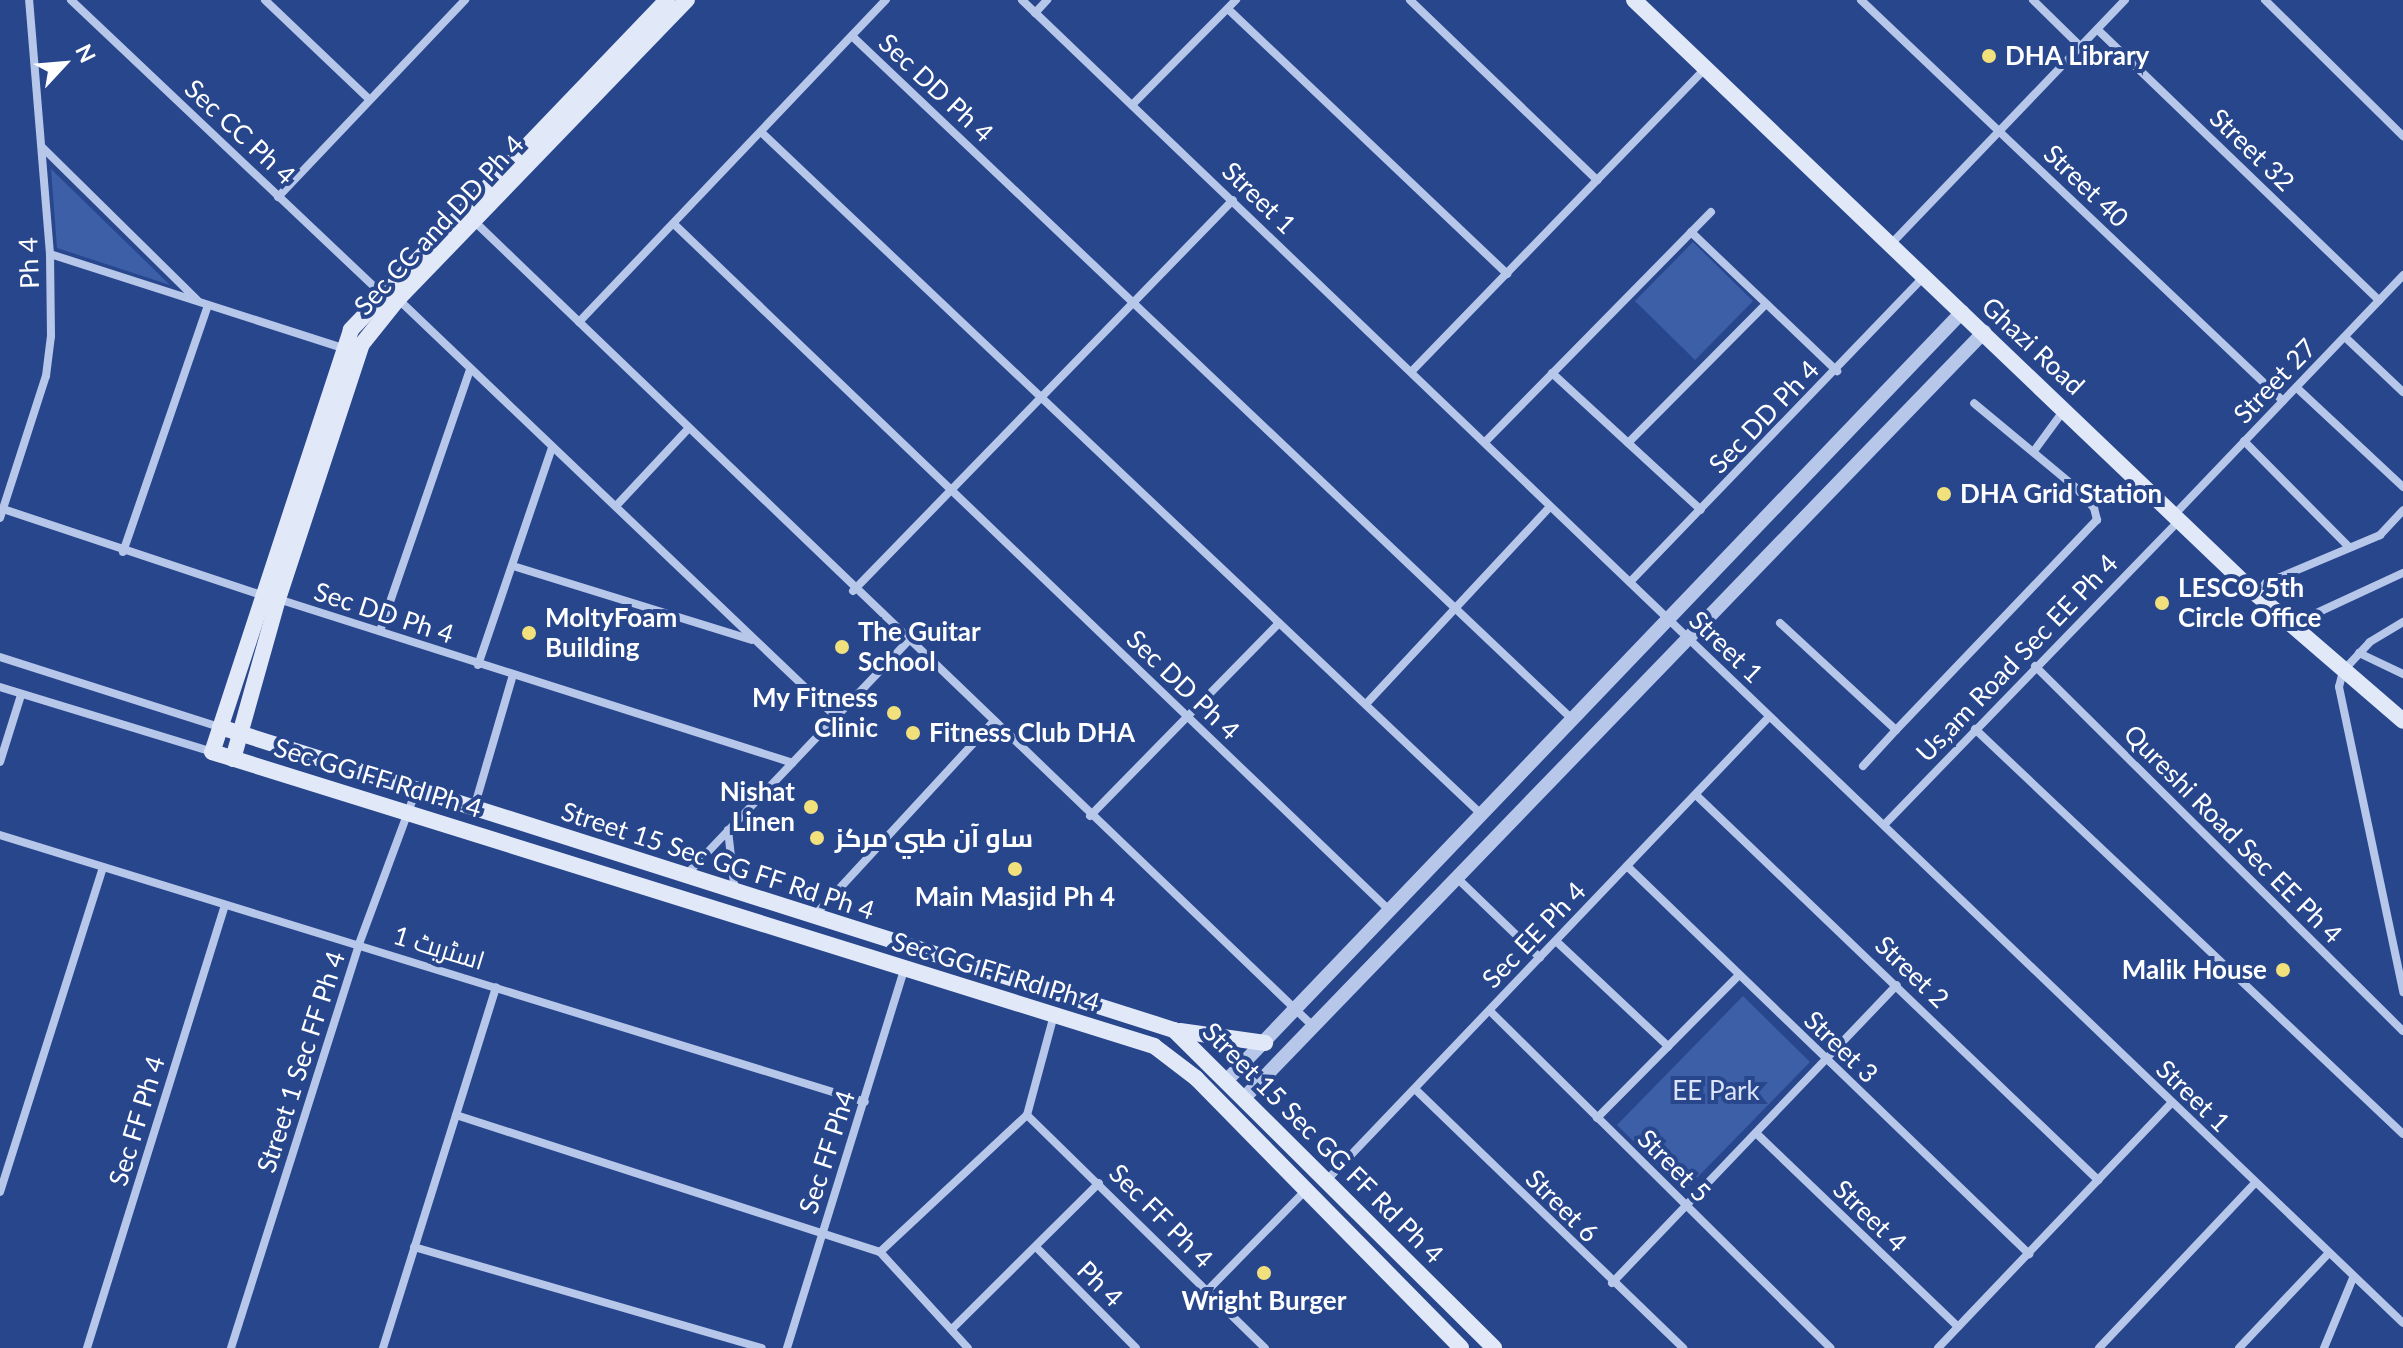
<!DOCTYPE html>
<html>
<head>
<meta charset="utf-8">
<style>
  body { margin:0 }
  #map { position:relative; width:2403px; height:1348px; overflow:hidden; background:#28468c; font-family:Lato,Cairo,sans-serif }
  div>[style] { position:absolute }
  .green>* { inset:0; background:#3c5fa8 }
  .minor>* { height:8px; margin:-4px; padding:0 4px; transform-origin:4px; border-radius:4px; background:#b7c7ea }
  .tertiary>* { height:14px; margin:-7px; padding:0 7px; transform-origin:7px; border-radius:7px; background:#b7c7ea }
  .secondary>* { height:16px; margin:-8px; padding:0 8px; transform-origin:8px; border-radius:8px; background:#e1e8f8 }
  .dots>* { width:22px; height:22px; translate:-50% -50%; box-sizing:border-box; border:4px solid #28468c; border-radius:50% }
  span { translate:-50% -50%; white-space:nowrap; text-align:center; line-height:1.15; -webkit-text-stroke:8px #28468c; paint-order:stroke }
  .poi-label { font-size:26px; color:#fff; font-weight:700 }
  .left { translate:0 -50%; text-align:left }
  .right { translate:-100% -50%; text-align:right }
  .street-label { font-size:26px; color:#fff }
  .park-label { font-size:26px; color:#dbe4f8 }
  .north { position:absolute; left:24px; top:24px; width:80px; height:80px; -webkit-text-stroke:6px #28468c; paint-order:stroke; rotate:64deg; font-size:22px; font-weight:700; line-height:32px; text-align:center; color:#fff }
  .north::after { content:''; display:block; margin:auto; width:28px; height:36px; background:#fff; clip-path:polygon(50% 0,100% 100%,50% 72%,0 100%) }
</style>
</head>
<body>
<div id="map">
  <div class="green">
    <div style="clip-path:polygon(51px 169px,170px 285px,57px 248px)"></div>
    <div style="clip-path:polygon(1693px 242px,1753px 301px,1695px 360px,1635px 301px)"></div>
    <div style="clip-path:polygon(1743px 996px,1810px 1062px,1684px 1191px,1617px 1125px)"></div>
  </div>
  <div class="minor">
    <div style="left:71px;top:0;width:427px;rotate:43.4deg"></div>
    <div style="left:265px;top:0;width:144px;rotate:43.6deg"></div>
    <div style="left:1022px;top:0;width:1912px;rotate:43.77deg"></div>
    <div style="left:1410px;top:0;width:260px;rotate:43.9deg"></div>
    <div style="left:1861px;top:0;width:582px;rotate:43.54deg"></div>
    <div style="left:2033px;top:0;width:67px;rotate:44.4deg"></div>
    <div style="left:2265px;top:0;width:194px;rotate:44.6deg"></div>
    <div style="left:1228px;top:9px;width:385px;rotate:43.5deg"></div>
    <div style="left:1035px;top:13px;width:18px;rotate:-47deg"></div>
    <div style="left:2098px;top:30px;width:390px;rotate:43.9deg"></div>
    <div style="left:852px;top:36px;width:990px;rotate:43.49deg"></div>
    <div style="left:1132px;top:105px;width:148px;rotate:-45.3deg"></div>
    <div style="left:761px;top:132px;width:992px;rotate:43.45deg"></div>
    <div style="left:42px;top:147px;width:218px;rotate:44.6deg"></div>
    <div style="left:278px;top:197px;width:272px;rotate:-46.5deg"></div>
    <div style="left:475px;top:222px;width:1163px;rotate:43.82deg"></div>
    <div style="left:674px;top:224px;width:991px;rotate:43.81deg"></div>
    <div style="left:1691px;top:232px;width:202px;rotate:43.6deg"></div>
    <div style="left:1891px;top:244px;width:338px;rotate:-46.2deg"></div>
    <div style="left:50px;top:254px;width:307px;rotate:17.8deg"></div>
    <div style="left:398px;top:299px;width:605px;rotate:43.66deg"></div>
    <div style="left:579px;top:322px;width:445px;rotate:-46.4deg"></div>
    <div style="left:2345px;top:337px;width:80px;rotate:43.5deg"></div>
    <div style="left:1412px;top:371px;width:422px;rotate:-45.9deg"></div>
    <div style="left:1552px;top:373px;width:202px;rotate:42.6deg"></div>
    <div style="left:2297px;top:388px;width:145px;rotate:43deg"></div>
    <div style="left:1486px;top:441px;width:321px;rotate:-45.5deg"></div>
    <div style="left:2244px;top:441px;width:149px;rotate:45.3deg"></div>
    <div style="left:1628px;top:443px;width:196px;rotate:-45.2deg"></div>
    <div style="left:2034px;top:451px;width:51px;rotate:-53.8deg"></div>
    <div style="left:616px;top:506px;width:105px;rotate:-46.9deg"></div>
    <div style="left:3px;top:509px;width:275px;rotate:18.4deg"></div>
    <div style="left:2174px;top:515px;width:332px;rotate:-46.3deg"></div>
    <div style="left:0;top:518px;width:149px;rotate:-72.1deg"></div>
    <div style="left:46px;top:376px;width:40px;rotate:-82.9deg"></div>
    <div style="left:51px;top:336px;width:82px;rotate:-90.7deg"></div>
    <div style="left:50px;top:254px;width:255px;rotate:-94.7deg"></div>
    <div style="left:123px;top:552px;width:261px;rotate:-71deg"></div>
    <div style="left:513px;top:566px;width:250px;rotate:17.2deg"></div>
    <div style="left:1630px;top:582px;width:424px;rotate:-46.1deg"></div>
    <div style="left:853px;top:591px;width:545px;rotate:-45.82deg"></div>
    <div style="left:2256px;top:594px;width:15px;rotate:-48deg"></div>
    <div style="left:2266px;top:583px;width:124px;rotate:-22.8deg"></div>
    <div style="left:2380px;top:535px;width:34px;rotate:-47deg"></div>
    <div style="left:278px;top:599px;width:540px;rotate:17.66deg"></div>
    <div style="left:2403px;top:622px;width:39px;rotate:149deg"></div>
    <div style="left:2370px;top:642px;width:40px;rotate:133deg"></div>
    <div style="left:2343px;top:671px;width:16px;rotate:104deg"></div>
    <div style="left:2339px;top:687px;width:312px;rotate:78.1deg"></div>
    <div style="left:1780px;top:623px;width:158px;rotate:42.7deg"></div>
    <div style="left:1896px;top:730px;width:291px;rotate:-46.3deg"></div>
    <div style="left:2097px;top:520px;width:12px;rotate:-104deg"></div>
    <div style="left:2094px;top:508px;width:28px;rotate:-132deg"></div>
    <div style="left:2075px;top:487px;width:131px;rotate:-140.3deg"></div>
    <div style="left:2296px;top:630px;width:18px;rotate:-47deg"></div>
    <div style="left:2308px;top:617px;width:105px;rotate:-24.9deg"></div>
    <div style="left:380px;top:631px;width:277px;rotate:-71deg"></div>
    <div style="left:2359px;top:653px;width:49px;rotate:25.5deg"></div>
    <div style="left:0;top:657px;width:231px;rotate:17.7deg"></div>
    <div style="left:478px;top:665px;width:229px;rotate:-71.2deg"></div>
    <div style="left:2035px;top:666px;width:518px;rotate:44.77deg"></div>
    <div style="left:0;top:687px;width:222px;rotate:17deg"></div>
    <div style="left:1366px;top:704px;width:270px;rotate:-47deg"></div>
    <div style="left:1975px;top:729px;width:589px;rotate:43.42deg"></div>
    <div style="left:0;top:762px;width:70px;rotate:-72.6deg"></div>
    <div style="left:1863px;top:766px;width:49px;rotate:-47.5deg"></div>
    <div style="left:1696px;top:795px;width:557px;rotate:43.76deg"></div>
    <div style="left:474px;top:808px;width:139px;rotate:-73.7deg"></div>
    <div style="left:1090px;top:816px;width:270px;rotate:-45.6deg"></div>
    <div style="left:1884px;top:825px;width:424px;rotate:-45.9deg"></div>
    <div style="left:728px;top:830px;width:62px;rotate:83.6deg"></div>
    <div style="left:0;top:835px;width:905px;rotate:17.15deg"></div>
    <div style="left:1627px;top:866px;width:559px;rotate:43.98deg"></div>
    <div style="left:686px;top:875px;width:321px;rotate:-46.5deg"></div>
    <div style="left:1457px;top:878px;width:115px;rotate:43.9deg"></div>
    <div style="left:814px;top:916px;width:263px;rotate:-47.3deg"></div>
    <div style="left:1556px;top:941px;width:154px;rotate:43.2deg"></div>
    <div style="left:1490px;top:1011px;width:479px;rotate:44.7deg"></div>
    <div style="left:1415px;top:1089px;width:373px;rotate:44deg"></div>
    <div style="left:456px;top:1115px;width:446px;rotate:17.9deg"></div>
    <div style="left:880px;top:1252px;width:130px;rotate:47.5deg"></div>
    <div style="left:1027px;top:1115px;width:333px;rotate:44.4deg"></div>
    <div style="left:1597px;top:1118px;width:200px;rotate:-45.2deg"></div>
    <div style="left:1756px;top:1133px;width:280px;rotate:43.8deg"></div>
    <div style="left:1327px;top:1180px;width:640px;rotate:-46.33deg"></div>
    <div style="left:0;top:1192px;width:341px;rotate:-72.4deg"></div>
    <div style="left:414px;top:1247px;width:362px;rotate:16.2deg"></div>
    <div style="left:1036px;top:1247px;width:142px;rotate:45.3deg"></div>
    <div style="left:880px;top:1252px;width:201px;rotate:-43deg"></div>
    <div style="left:1027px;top:1115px;width:104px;rotate:-74.9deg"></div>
    <div style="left:1612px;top:1283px;width:412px;rotate:-46.3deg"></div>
    <div style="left:1207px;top:1291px;width:140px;rotate:-45.6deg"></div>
    <div style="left:952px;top:1329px;width:207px;rotate:-44.8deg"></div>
    <div style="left:87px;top:1348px;width:464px;rotate:-72.7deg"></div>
    <div style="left:231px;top:1348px;width:424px;rotate:-72.4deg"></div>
    <div style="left:359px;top:944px;width:163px;rotate:-69.6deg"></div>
    <div style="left:383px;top:1348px;width:378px;rotate:-72.6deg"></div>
    <div style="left:787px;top:1348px;width:397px;rotate:-72.8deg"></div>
    <div style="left:1938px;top:1348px;width:338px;rotate:-46.4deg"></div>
    <div style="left:2099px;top:1348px;width:227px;rotate:-46.6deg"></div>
    <div style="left:2239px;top:1348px;width:129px;rotate:-46.6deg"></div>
    <div style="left:2324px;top:1348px;width:76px;rotate:-67.5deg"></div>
  </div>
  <div class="tertiary">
    <div style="left:1228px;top:1079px;width:1062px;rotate:-46.26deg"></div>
    <div style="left:1245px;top:1097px;width:1064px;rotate:-45.99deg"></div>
  </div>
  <div class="secondary">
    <div style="left:667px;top:0;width:457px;rotate:133.8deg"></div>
    <div style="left:351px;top:330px;width:444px;rotate:108.2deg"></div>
    <div style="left:212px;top:752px;width:987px;rotate:17.33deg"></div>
    <div style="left:1154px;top:1046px;width:53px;rotate:37.3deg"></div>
    <div style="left:1196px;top:1078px;width:378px;rotate:45.5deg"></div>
    <div style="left:1634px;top:0;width:860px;rotate:43.68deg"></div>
    <div style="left:2256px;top:594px;width:194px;rotate:40.8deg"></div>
    <div style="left:220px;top:727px;width:1001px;rotate:17.62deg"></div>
    <div style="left:1174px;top:1030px;width:451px;rotate:44.8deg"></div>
    <div style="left:233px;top:759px;width:166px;rotate:-74.3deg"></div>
    <div style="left:278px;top:599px;width:268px;rotate:-71.8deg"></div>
    <div style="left:362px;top:344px;width:58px;rotate:-51.3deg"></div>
    <div style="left:398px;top:299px;width:416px;rotate:-46deg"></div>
    <div style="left:1180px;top:1031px;width:86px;rotate:8deg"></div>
  </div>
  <div class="dots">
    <div style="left:1989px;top:56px;background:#f2e07c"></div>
    <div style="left:1944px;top:494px;background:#f2e07c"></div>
    <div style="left:2162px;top:603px;background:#f2e07c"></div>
    <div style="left:529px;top:633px;background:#f2e07c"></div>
    <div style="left:842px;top:647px;background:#f2e07c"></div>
    <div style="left:894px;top:713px;background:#f2e07c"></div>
    <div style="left:913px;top:733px;background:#f2e07c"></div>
    <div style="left:811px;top:807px;background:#f2e07c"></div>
    <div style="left:817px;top:838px;background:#f2e07c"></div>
    <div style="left:1015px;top:869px;background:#f2e07c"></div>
    <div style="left:2283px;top:970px;background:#f2e07c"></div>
    <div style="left:1264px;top:1273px;background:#f2e07c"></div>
  </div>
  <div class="poi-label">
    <span class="left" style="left:2005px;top:56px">DHA Library</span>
    <span class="left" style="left:1960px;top:494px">DHA Grid Station</span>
    <span class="left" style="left:2178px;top:603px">LESCO 5th<br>Circle Office</span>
    <span class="left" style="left:545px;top:633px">MoltyFoam<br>Building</span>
    <span class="left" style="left:858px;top:647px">The Guitar<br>School</span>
    <span class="right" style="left:878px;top:713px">My Fitness<br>Clinic</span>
    <span class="left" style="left:929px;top:733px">Fitness Club DHA</span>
    <span class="right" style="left:795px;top:807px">Nishat<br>Linen</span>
    <span class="left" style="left:835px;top:838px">ساو آن طبي مرکز</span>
    <span style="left:1015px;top:897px">Main Masjid Ph 4</span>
    <span class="right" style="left:2267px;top:970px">Malik House</span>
    <span style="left:1264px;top:1301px">Wright Burger</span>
  </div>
  <div class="street-label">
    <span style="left:936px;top:88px;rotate:43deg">Sec DD Ph 4</span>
    <span style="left:240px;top:132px;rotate:43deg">Sec CC Ph 4</span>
    <span style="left:2252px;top:150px;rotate:44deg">Street 32</span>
    <span style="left:2086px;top:186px;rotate:44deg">Street 40</span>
    <span style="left:1259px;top:198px;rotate:44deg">Street 1</span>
    <span style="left:439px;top:225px;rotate:-47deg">Sec CC and DD Ph 4</span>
    <span style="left:29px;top:263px;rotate:-92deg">Ph 4</span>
    <span style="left:2033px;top:346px;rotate:43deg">Ghazi Road</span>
    <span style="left:2275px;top:381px;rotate:-46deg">Street 27</span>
    <span style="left:1764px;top:417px;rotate:-46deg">Sec DD Ph 4</span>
    <span style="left:384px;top:613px;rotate:18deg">Sec DD Ph 4</span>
    <span style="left:1726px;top:647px;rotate:44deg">Street 1</span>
    <span style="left:2017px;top:658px;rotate:-46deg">Us,am Road Sec EE Ph 4</span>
    <span style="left:1183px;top:685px;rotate:44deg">Sec DD Ph 4</span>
    <span style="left:378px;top:778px;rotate:17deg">Sec GG FF Rd Ph 4</span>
    <span style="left:2233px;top:834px;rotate:45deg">Qureshi Road Sec EE Ph 4</span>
    <span style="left:718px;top:861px;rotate:18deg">Street 15 Sec GG FF Rd Ph 4</span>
    <span style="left:1534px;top:935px;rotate:-46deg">Sec EE Ph 4</span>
    <span style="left:439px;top:948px;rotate:17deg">اسٹریٹ 1</span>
    <span style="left:996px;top:972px;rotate:17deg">Sec GG FF Rd Ph 4</span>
    <span style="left:1912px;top:972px;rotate:44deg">Street 2</span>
    <span style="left:1841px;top:1047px;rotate:44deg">Street 3</span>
    <span style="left:301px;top:1062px;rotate:-72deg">Street 1 Sec FF Ph 4</span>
    <span style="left:2193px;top:1096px;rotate:44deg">Street 1</span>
    <span style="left:137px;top:1121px;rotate:-73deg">Sec FF Ph 4</span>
    <span style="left:1323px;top:1143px;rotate:45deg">Street 15 Sec GG FF Rd Ph 4</span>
    <span style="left:827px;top:1152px;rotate:-72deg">Sec FF Ph4</span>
    <span style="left:1674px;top:1166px;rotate:45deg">Street 5</span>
    <span style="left:1562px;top:1206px;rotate:45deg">Street 6</span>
    <span style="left:1161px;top:1216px;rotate:45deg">Sec FF Ph 4</span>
    <span style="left:1870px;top:1216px;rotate:44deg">Street 4</span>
    <span style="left:1100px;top:1284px;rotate:45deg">Ph 4</span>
  </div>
  <div class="park-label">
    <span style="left:1716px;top:1091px">EE Park</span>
  </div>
  <div class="north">N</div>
</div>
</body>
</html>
